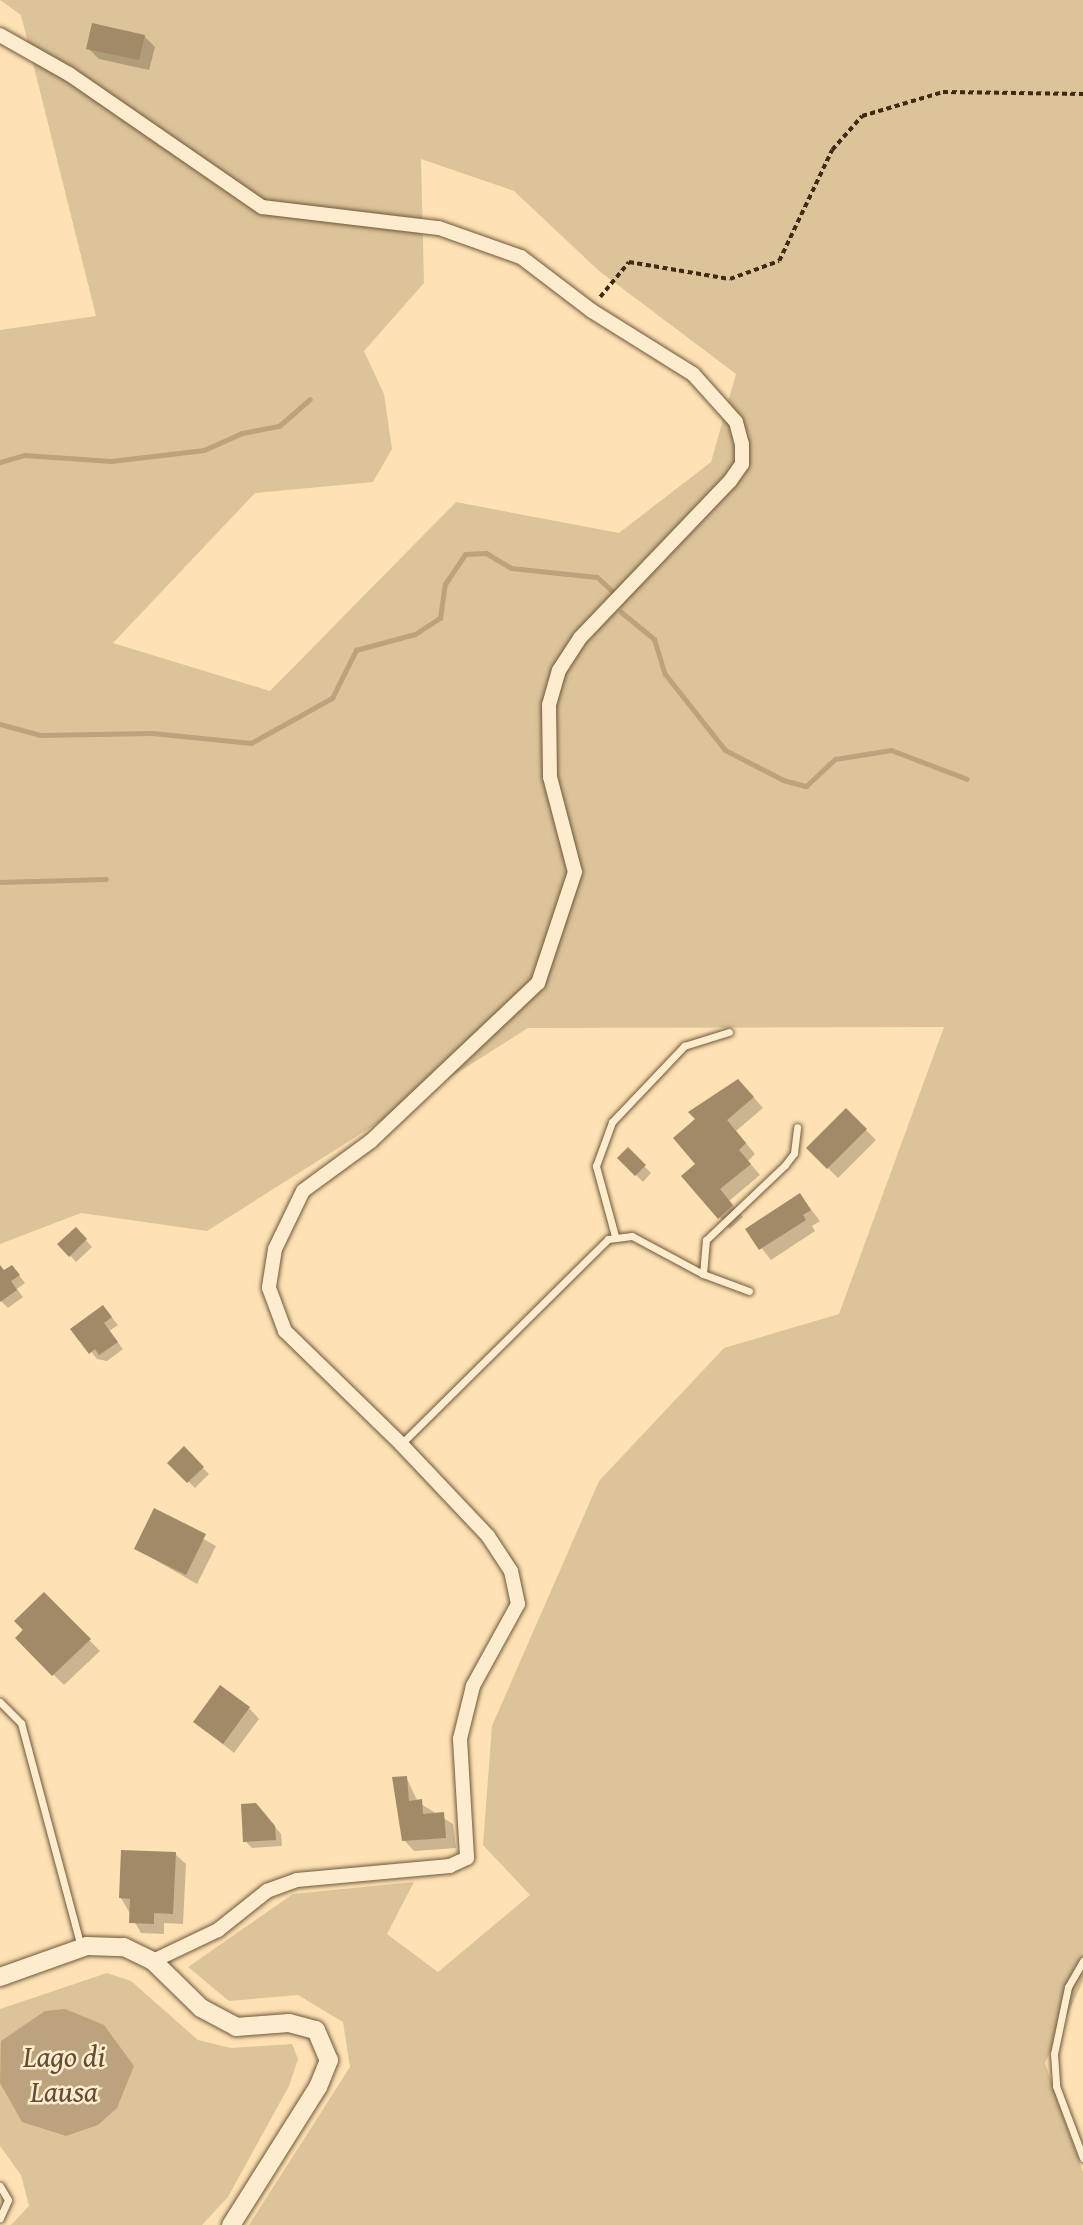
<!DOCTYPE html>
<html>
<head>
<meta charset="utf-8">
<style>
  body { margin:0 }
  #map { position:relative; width:1083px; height:2225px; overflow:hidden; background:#fee2b4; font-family:"Gentium Book Plus",serif }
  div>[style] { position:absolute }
  .green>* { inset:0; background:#ddc399 }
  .water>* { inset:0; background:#bda37d }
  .shadow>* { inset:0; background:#0003 }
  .stream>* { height:5px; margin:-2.5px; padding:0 2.5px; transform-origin:2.5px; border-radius:2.5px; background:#bda37d }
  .building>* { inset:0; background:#a28967 }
  .path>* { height:3.5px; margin-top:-1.75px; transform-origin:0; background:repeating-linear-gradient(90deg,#3e2913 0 5px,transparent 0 8.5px) }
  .roads { filter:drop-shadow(0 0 2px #6e573b) drop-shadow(0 0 2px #6e573b) }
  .service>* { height:7px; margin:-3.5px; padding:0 3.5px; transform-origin:3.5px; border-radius:3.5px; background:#feecce }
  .minor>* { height:14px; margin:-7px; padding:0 7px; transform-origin:7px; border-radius:7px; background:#feecce }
  .tertiary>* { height:18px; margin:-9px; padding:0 9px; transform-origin:9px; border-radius:9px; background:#feecce }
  span { translate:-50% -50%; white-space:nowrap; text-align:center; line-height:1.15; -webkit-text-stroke:5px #feecce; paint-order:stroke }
  .water-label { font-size:30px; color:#644e33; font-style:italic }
</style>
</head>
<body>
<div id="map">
  <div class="green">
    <div style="clip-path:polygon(evenodd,0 0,1083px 0,1083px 1981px,1045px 2063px,1083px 2172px,1083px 2225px,249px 2225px,350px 2067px,343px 2022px,298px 1995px,229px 2001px,188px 1967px,293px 1894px,414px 1882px,387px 1934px,438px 1972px,530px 1895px,483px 1845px,492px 1726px,599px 1481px,724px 1348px,839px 1314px,944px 1027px,528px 1028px,207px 1231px,81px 1213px,0 1244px,0 330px,96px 316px,21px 15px,0 0,421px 159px,514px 191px,598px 270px,736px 374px,711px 462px,619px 533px,456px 502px,270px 691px,113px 643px,255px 493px,373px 482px,392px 449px,384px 394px,364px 351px,424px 283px,421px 159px)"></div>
    <div style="clip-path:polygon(107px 1973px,131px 1981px,198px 2040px,231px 2048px,292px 2044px,298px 2059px,289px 2086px,228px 2197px,202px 2225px,11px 2225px,29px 2206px,21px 2175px,0 2146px,0 2009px)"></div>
  </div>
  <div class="water">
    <div style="clip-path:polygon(65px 2009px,104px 2025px,134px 2066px,117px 2108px,98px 2125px,66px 2136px,22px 2122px,0 2083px,1px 2041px,45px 2011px)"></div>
  </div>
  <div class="shadow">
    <div style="clip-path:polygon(144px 36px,155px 47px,149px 70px,99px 59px,88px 48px)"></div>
    <div style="clip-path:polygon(749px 1092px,763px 1108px,736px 1131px,755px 1154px,748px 1161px,760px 1175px,729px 1201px,743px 1217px,730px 1229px,684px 1176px,698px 1164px,675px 1138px)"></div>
    <div style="clip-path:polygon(846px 1110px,876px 1140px,838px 1178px,808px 1148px)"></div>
    <div style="clip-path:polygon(628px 1150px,651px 1173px,643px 1182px,619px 1158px)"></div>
    <div style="clip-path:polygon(800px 1195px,820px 1221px,812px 1226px,815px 1231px,771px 1260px,747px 1229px)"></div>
    <div style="clip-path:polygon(76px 1229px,92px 1247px,76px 1262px,60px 1244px)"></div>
    <div style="clip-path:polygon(18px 1274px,25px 1283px,17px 1289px,23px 1297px,8px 1308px,0 1300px,0 1275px)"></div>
    <div style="clip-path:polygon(109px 1314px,118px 1325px,109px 1331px,123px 1349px,107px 1361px,97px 1359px,73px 1329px)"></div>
    <div style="clip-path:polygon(184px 1449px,209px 1474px,195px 1488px,170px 1463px)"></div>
    <div style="clip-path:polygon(155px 1511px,216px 1546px,197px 1584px,136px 1549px)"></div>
    <div style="clip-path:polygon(44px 1594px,100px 1651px,64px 1685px,17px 1638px)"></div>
    <div style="clip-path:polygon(249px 1708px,259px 1719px,234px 1753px,195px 1722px)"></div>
    <div style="clip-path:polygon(406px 1777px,418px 1802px,453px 1824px,456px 1848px,414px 1851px,404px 1840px)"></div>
    <div style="clip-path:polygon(263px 1812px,281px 1834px,282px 1846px,252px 1848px,245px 1841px)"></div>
    <div style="clip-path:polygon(175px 1854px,186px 1864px,183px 1924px,164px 1923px,164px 1934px,141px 1933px,121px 1898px)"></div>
  </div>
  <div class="stream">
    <div style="left:0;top:462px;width:25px;rotate:-16deg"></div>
    <div style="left:24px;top:455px;width:87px;rotate:3.9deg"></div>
    <div style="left:111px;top:461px;width:94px;rotate:-6.7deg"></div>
    <div style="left:204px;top:450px;width:42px;rotate:-24.1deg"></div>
    <div style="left:242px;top:433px;width:38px;rotate:-11deg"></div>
    <div style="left:279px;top:426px;width:41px;rotate:-41.1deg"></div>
    <div style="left:621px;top:612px;width:43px;rotate:39.3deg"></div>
    <div style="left:654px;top:639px;width:37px;rotate:73deg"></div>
    <div style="left:665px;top:674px;width:97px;rotate:51.7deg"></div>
    <div style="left:725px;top:750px;width:65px;rotate:27.3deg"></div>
    <div style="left:783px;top:780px;width:24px;rotate:15deg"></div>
    <div style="left:806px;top:786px;width:40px;rotate:-43deg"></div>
    <div style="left:835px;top:759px;width:57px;rotate:-9.1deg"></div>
    <div style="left:891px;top:750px;width:81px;rotate:20.9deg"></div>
    <div style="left:0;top:724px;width:41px;rotate:15.4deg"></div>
    <div style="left:40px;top:735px;width:112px;rotate:-1deg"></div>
    <div style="left:152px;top:733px;width:100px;rotate:5.8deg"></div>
    <div style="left:251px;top:743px;width:93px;rotate:-29.1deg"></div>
    <div style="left:332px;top:698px;width:54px;rotate:-63.4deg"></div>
    <div style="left:356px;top:650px;width:61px;rotate:-15.2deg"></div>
    <div style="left:415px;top:634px;width:30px;rotate:-33deg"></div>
    <div style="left:440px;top:618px;width:34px;rotate:-82deg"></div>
    <div style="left:445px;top:584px;width:36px;rotate:-56deg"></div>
    <div style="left:465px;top:554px;width:21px;rotate:-3deg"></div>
    <div style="left:486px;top:553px;width:29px;rotate:31deg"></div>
    <div style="left:511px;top:568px;width:86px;rotate:6deg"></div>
    <div style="left:597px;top:577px;width:21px;rotate:43deg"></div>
    <div style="left:0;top:882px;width:106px;rotate:-1.6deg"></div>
  </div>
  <div class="building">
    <div style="clip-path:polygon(92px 23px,145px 35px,139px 60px,86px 49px)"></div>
    <div style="clip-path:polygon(738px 1079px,754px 1097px,727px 1120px,746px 1143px,739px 1150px,751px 1164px,720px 1189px,733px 1205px,718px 1219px,681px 1176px,695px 1164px,673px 1138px,695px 1119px,688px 1112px)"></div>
    <div style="clip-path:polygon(846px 1108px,867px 1129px,827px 1169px,806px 1148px)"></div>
    <div style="clip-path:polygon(628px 1147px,646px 1165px,635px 1176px,617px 1158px)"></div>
    <div style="clip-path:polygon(800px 1193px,811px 1210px,803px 1215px,806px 1220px,759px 1250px,745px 1229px)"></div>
    <div style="clip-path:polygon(76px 1227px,87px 1239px,69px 1257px,57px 1244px)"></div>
    <div style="clip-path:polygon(0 1265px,4px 1270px,12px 1265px,20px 1275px,11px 1281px,17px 1290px,0 1302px)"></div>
    <div style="clip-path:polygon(103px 1305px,112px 1317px,104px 1323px,118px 1342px,99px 1355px,95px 1349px,89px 1354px,70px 1329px)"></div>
    <div style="clip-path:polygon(184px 1446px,204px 1467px,187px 1483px,167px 1463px)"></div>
    <div style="clip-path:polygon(154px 1508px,206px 1534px,186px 1575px,134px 1549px)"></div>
    <div style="clip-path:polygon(44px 1592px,91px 1639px,52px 1676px,15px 1638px,23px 1630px,14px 1621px)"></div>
    <div style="clip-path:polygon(220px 1685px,250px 1707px,223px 1744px,193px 1722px)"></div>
    <div style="clip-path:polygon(407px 1776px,409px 1801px,422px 1799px,423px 1814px,444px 1812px,446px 1838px,402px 1841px,392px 1777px)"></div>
    <div style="clip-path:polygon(256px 1803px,275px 1826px,276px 1840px,243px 1842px,241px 1804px)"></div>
    <div style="clip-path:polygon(121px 1850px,176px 1852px,173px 1914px,154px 1913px,154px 1924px,129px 1923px,130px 1899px,119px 1898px)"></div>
  </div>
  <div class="path">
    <div style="left:600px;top:297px;width:45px;rotate:-50.4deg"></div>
    <div style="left:629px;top:262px;width:102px;rotate:9.6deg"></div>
    <div style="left:730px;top:279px;width:52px;rotate:-20.2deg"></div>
    <div style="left:779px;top:261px;width:123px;rotate:-64.5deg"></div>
    <div style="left:832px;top:150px;width:45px;rotate:-48.6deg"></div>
    <div style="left:862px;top:116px;width:84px;rotate:-16.5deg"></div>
    <div style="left:943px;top:92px;width:140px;rotate:0.8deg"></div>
  </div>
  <div class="roads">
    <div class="service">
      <div style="left:615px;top:1236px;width:73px;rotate:-105.2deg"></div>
      <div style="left:596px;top:1166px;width:47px;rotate:-70deg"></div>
      <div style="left:612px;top:1122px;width:105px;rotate:-46.5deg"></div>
      <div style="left:684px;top:1046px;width:47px;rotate:-17.3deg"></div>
      <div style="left:703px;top:1274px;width:49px;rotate:20.3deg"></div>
      <div style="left:401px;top:1444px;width:291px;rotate:-44.7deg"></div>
      <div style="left:608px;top:1239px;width:24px;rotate:-7deg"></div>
      <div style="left:632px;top:1236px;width:81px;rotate:28.2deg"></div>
      <div style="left:703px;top:1274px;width:34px;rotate:-85deg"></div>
      <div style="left:706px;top:1240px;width:109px;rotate:-43.5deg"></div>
      <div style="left:785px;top:1165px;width:15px;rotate:-53deg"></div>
      <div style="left:794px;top:1153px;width:26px;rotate:-83deg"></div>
      <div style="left:0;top:1702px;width:30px;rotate:45deg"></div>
      <div style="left:21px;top:1723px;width:232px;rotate:75deg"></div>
      <div style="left:1083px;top:1961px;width:30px;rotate:120deg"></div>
      <div style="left:1068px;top:1987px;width:68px;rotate:101.8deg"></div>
      <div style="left:1054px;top:2054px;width:32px;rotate:86deg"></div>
      <div style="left:1056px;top:2086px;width:77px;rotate:69.4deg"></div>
      <div style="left:0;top:2186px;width:16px;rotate:60deg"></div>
      <div style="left:8px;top:2200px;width:20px;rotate:114deg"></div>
    </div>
    <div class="minor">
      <div style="left:0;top:35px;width:79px;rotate:29.5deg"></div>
      <div style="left:69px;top:74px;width:234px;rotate:34.6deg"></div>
      <div style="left:262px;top:207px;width:178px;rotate:6.8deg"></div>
      <div style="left:439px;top:228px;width:87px;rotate:19.5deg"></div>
      <div style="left:521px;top:257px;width:89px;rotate:37.3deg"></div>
      <div style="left:592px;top:311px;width:119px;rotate:32deg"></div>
      <div style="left:693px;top:374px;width:64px;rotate:48.1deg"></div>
      <div style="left:736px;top:422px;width:23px;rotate:75deg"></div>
      <div style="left:742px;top:444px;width:20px;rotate:90deg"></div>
      <div style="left:742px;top:464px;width:21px;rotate:125deg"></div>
      <div style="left:730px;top:481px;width:217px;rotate:133.7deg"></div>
      <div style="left:580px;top:638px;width:38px;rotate:123deg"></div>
      <div style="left:559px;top:670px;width:36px;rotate:106deg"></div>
      <div style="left:549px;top:705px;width:72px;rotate:89.2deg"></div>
      <div style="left:550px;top:777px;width:98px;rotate:75.3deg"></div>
      <div style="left:575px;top:872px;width:117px;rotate:108.4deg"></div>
      <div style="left:538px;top:983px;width:230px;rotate:136.6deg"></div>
      <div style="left:371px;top:1141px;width:84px;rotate:143.7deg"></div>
      <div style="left:303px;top:1191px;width:64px;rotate:115.8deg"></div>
      <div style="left:275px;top:1249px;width:39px;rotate:99deg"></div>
      <div style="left:269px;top:1288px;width:46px;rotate:69.6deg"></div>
      <div style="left:285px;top:1331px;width:162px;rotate:44.2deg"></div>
      <div style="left:401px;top:1444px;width:127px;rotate:46.6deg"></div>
      <div style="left:488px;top:1536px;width:42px;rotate:56.7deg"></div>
      <div style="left:511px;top:1571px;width:34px;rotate:78deg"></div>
      <div style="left:518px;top:1604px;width:94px;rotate:118.8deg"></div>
      <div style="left:473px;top:1686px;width:55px;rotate:103.8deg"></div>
      <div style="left:460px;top:1739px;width:119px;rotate:86.6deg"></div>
      <div style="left:467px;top:1858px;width:19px;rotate:155deg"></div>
      <div style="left:450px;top:1866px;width:154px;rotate:174.8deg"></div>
      <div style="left:297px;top:1880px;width:32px;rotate:160deg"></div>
      <div style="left:267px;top:1891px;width:63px;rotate:141.5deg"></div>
      <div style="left:218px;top:1930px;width:72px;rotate:154.5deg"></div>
    </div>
    <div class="tertiary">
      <div style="left:0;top:1977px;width:92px;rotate:-19.6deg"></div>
      <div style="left:87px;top:1946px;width:37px;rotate:2deg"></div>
      <div style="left:124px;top:1947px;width:32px;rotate:26deg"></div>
      <div style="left:153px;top:1961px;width:67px;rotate:44.4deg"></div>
      <div style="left:201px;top:2008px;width:40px;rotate:28deg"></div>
      <div style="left:236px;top:2027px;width:53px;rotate:-4.3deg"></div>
      <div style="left:289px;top:2023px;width:28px;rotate:15deg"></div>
      <div style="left:316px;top:2030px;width:33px;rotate:67deg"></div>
      <div style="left:329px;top:2060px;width:29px;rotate:112deg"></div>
      <div style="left:318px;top:2087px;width:163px;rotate:122.2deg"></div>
    </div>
  </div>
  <div class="water-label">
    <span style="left:64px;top:2073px">Lago di<br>Lausa</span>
  </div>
</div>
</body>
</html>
